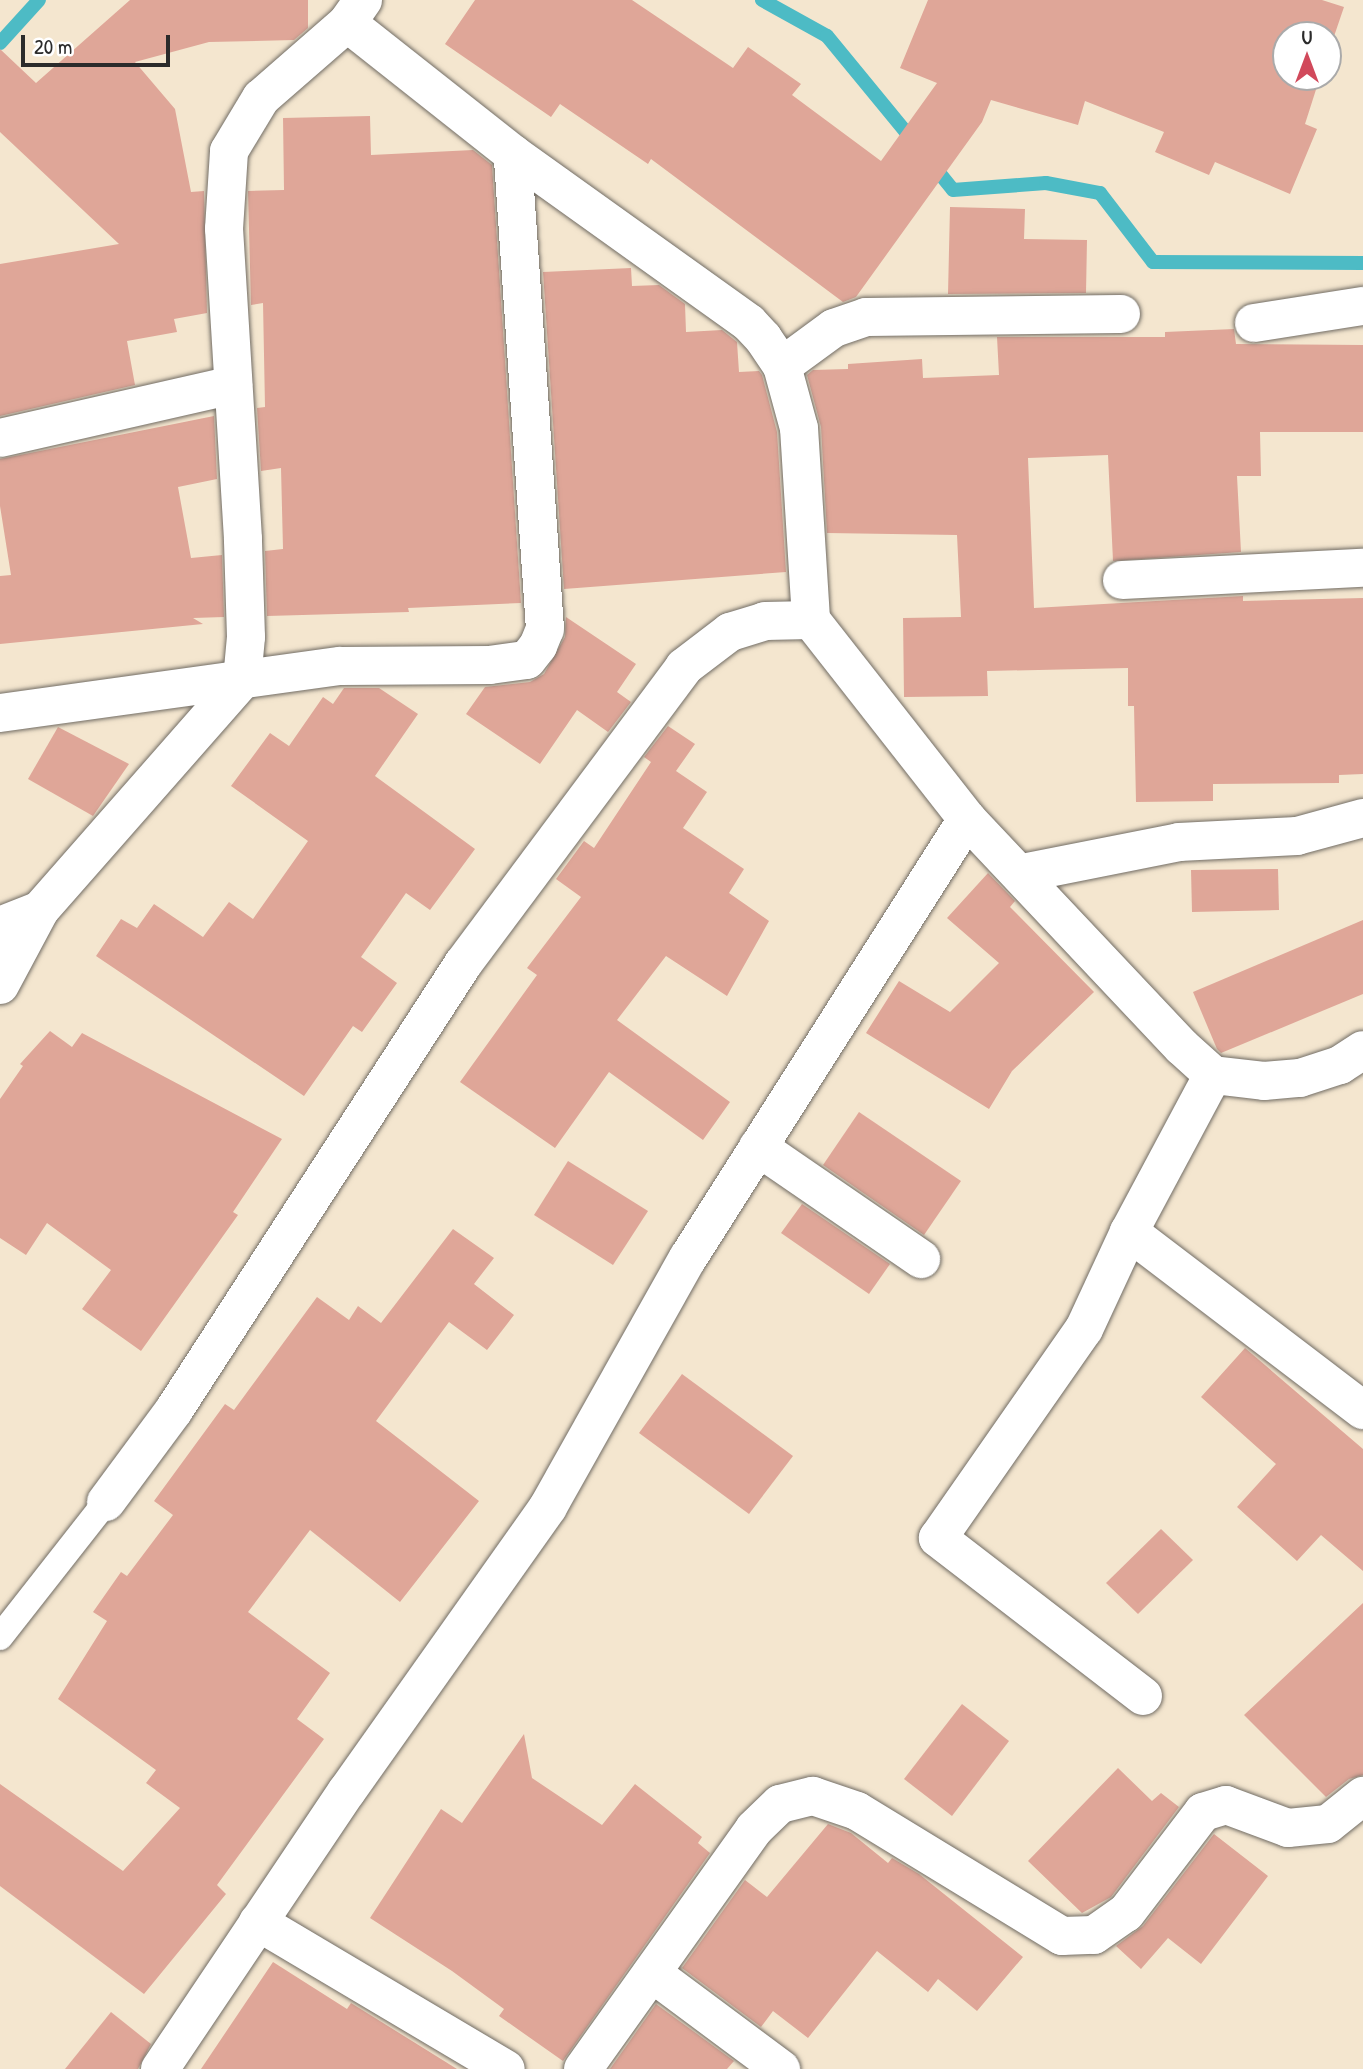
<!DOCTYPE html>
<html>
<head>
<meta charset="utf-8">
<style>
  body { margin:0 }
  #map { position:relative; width:1363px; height:2069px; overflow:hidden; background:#f4e6cf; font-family:"Patrick Hand",sans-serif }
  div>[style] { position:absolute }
  .stream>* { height:14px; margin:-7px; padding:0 7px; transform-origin:7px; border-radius:7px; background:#4dbbc5 }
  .building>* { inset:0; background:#dfa698 }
  .roads { filter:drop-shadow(0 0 2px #716c64) drop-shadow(0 0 2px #716c64) }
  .service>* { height:26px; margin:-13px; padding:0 13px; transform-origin:13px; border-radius:13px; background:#fff }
  .minor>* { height:38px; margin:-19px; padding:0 19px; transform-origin:19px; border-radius:19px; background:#fff }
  span { translate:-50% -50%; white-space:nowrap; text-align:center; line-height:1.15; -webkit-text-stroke:5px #fff; paint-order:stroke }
  .north { position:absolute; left:1272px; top:21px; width:70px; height:70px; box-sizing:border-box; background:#fff; border:2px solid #aaa; border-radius:50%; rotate:0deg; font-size:19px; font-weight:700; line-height:28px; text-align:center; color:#2b2b2b }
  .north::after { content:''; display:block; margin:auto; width:24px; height:32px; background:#d1495b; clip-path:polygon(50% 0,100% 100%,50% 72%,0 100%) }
  .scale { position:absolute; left:21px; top:35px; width:149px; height:32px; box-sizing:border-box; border:4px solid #2b2b2b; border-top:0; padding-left:9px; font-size:21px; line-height:24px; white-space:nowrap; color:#2b2b2b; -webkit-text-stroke:5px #fff; paint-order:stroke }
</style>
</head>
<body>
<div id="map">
  <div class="stream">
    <div style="left:762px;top:0;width:74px;rotate:29deg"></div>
    <div style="left:827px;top:36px;width:139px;rotate:50.6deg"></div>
    <div style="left:0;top:43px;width:58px;rotate:-47.8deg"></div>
    <div style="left:932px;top:164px;width:33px;rotate:51deg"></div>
    <div style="left:953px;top:190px;width:93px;rotate:-4.3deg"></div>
    <div style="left:1046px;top:183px;width:55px;rotate:10.5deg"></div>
    <div style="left:1100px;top:193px;width:87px;rotate:52.5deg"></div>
    <div style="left:1153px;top:262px;width:210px;rotate:0.3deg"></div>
  </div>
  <div class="building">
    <div style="clip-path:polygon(130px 0,308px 0,308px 28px,294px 40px,209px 42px,135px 62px,175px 109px,191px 192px,204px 191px,207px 313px,174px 319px,177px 332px,127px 341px,135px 385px,0 416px,0 264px,119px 244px,0 132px,0 49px,36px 83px)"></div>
    <div style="clip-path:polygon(475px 0,632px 0,733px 68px,748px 47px,801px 84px,792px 95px,881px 161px,937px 83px,900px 68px,928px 0,1322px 0,1344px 7px,1328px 54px,1328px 35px,1286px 35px,1286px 77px,1320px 77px,1305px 124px,1317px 129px,1290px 194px,1215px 162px,1209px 175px,1155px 152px,1164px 132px,1085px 101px,1078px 125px,991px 100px,982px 122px,856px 297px,843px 302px,651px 159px,648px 164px,560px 104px,551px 117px,445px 44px)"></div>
    <div style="clip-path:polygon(370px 116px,371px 155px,473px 150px,492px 165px,521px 603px,408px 608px,409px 612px,267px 616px,265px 551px,283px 549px,281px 468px,261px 471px,257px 408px,265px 407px,263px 303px,251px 305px,248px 191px,284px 190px,283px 118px)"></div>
    <div style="clip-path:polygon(950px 207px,1025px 209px,1024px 239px,1087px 240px,1086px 293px,948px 294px)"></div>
    <div style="clip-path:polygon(631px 268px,632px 286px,659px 285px,685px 304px,686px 332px,722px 330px,737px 342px,739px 372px,759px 371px,762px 375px,777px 432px,786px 572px,564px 589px,543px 272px)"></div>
    <div style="clip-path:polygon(1234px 329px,1236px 344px,1363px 345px,1363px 432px,1260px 432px,1261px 476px,1237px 476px,1241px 552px,1113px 561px,1108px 455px,1028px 458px,1034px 608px,1243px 596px,1243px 601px,1363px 598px,1363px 774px,1339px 775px,1339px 783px,1213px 784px,1213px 801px,1136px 802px,1134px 706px,1128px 706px,1128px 668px,987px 671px,988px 696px,904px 697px,903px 618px,961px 617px,957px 535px,827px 533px,821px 427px,807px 375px,813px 370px,848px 369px,848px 364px,922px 359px,923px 378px,999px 375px,997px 337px,1165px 337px,1165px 332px)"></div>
    <div style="clip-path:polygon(214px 416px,217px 479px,178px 487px,191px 558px,222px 555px,224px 617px,193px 618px,203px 624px,0 644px,0 576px,11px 575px,0 506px,0 459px)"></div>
    <div style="clip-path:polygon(566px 617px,636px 664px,617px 692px,631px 702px,608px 732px,577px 710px,540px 764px,466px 714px,485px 687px,530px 682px,544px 674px,565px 637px)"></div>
    <div style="clip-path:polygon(344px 688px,379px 688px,418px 714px,375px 776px,475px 849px,430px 910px,406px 893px,361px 957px,397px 983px,362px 1032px,353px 1026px,304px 1096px,96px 956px,121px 919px,137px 928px,154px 904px,203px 937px,229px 902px,253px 919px,308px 841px,231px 786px,270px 733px,289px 746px,323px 697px,333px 704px)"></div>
    <div style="clip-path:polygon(668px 726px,695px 744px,676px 771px,707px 792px,683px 828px,744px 869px,729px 893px,769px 921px,727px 996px,666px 956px,617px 1020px,730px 1102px,703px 1140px,609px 1072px,555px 1148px,460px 1082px,537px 975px,527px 968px,581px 897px,556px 879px,584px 841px,594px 848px,651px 762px,644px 757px)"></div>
    <div style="clip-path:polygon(58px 727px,129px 764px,93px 816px,28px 779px)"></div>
    <div style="clip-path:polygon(1278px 869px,1279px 910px,1192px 912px,1191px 870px)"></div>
    <div style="clip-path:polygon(988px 873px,1015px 901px,1010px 907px,1094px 992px,1012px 1071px,989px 1109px,866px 1033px,899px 981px,950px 1012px,999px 963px,947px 918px)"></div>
    <div style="clip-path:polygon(1363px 920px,1363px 994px,1221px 1053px,1217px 1049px,1193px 992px)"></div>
    <div style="clip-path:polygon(50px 1031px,72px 1047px,82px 1033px,282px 1139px,233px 1212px,238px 1215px,141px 1351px,82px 1309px,111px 1270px,47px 1223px,26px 1255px,0 1238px,0 1099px,23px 1066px,20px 1064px)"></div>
    <div style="clip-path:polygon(859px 1112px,961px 1181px,924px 1235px,823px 1165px)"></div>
    <div style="clip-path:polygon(568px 1161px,648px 1211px,613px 1265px,534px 1215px)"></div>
    <div style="clip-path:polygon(802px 1204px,890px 1264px,869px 1294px,781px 1233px)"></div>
    <div style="clip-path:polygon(453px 1229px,494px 1258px,474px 1284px,514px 1315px,487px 1350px,449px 1322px,376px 1421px,479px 1501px,400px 1602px,310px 1530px,248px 1612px,330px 1673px,297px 1719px,324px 1739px,217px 1885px,226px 1894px,144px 1994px,0 1886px,0 1784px,123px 1871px,180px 1808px,146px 1783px,156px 1770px,58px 1699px,107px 1621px,93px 1612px,121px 1572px,127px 1576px,173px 1515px,154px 1501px,225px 1404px,234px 1410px,317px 1297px,349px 1320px,358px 1306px,381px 1323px)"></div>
    <div style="clip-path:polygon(1245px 1348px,1363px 1449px,1363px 1571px,1321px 1535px,1297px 1561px,1237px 1507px,1276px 1464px,1201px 1397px)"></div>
    <div style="clip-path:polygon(682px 1374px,793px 1456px,749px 1514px,639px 1433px)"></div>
    <div style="clip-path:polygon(1161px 1529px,1193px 1560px,1138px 1614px,1106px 1583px)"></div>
    <div style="clip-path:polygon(1363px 1603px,1363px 1775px,1349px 1779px,1326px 1797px,1244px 1715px)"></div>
    <div style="clip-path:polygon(962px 1704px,1009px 1741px,952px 1816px,904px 1779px)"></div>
    <div style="clip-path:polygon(524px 1734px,532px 1778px,602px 1825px,635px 1784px,702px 1837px,698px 1843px,710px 1853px,563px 2061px,499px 2016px,504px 2009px,452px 1971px,370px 1918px,441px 1809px,462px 1823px)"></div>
    <div style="clip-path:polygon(1118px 1768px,1152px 1801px,1161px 1793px,1179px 1807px,1111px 1897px,1082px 1913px,1028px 1861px)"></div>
    <div style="clip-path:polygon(828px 1824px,851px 1833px,888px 1863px,892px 1858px,919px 1874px,1023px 1957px,977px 2011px,938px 1979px,928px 1992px,877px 1951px,808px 2038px,773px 2011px,761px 2027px,682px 1968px,745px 1880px,767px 1897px)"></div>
    <div style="clip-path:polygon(1214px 1834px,1268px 1876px,1201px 1964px,1168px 1938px,1141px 1969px,1116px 1946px,1143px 1926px)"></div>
    <div style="clip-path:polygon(273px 1962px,347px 2009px,351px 2003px,457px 2069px,201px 2069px)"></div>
    <div style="clip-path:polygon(656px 2004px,734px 2061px,727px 2069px,610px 2069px)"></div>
    <div style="clip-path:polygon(111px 2012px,151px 2044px,138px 2069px,65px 2069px)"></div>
  </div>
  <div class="roads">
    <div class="service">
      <div style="left:0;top:1637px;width:172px;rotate:-51.9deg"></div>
    </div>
    <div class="minor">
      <div style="left:513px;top:154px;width:290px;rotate:35.6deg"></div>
      <div style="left:749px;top:323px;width:21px;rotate:47deg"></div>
      <div style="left:763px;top:338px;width:34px;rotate:56deg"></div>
      <div style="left:782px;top:366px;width:64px;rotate:74.7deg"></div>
      <div style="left:799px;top:428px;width:192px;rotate:86.4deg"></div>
      <div style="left:811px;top:620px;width:253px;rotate:51.9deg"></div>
      <div style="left:967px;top:819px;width:313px;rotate:46.7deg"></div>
      <div style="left:1182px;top:1047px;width:42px;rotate:42.1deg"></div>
      <div style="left:1213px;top:1075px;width:51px;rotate:6.7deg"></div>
      <div style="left:1264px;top:1081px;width:36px;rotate:-5deg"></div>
      <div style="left:1300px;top:1078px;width:42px;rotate:-18deg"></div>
      <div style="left:1340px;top:1065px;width:27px;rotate:-33deg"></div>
      <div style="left:1254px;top:323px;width:110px;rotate:-8.9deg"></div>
      <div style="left:782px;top:366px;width:64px;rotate:-36.2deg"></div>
      <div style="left:834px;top:328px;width:34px;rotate:-19deg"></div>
      <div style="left:866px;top:317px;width:255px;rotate:-0.7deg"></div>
      <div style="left:0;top:438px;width:239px;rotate:-12.8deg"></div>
      <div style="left:1122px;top:580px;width:241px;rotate:-2.9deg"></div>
      <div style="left:0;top:713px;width:343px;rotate:-7.9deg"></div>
      <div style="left:340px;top:666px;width:150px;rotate:-0.4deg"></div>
      <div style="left:490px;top:665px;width:37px;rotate:-8deg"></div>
      <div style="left:527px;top:660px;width:18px;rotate:-52deg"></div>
      <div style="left:538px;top:646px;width:18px;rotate:-68deg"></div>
      <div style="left:545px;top:629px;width:476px;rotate:-93.9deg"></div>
      <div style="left:513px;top:154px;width:211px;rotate:-141.7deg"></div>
      <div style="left:1023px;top:873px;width:159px;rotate:-11.2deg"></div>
      <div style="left:1179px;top:842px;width:118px;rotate:-2.9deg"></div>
      <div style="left:1297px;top:836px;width:68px;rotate:-15.3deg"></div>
      <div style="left:0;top:926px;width:43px;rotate:-21.8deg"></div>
      <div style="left:40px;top:910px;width:306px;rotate:-48.7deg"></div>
      <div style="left:242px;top:680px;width:43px;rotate:-84.7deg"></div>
      <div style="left:246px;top:637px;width:98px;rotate:-91.8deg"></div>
      <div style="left:243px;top:539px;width:311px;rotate:-93.5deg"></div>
      <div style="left:224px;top:229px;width:78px;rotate:-86.3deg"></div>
      <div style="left:229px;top:151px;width:62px;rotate:-58.9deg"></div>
      <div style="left:261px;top:98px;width:114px;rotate:-41.1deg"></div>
      <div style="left:347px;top:23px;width:28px;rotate:-55deg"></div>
      <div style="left:0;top:985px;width:85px;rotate:-61.9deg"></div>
      <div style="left:758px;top:1147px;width:198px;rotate:34.5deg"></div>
      <div style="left:1129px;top:1232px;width:294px;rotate:37.3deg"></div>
      <div style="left:106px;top:1502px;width:114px;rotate:-53.5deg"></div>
      <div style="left:174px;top:1410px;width:531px;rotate:-57.06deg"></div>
      <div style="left:463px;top:964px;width:370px;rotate:-53.3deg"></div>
      <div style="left:684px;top:667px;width:58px;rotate:-37.3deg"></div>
      <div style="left:730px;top:632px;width:37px;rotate:-17deg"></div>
      <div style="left:765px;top:621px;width:46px;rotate:-1.2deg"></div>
      <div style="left:1143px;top:1696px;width:259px;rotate:-142.4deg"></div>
      <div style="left:938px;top:1538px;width:255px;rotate:-55.1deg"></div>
      <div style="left:1084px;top:1329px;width:107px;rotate:-65.1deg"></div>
      <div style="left:1129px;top:1232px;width:178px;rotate:-61.9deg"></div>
      <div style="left:258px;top:1922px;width:288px;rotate:30.7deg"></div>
      <div style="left:652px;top:1973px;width:161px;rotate:36.7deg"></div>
      <div style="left:160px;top:2069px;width:335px;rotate:-56.1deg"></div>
      <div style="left:347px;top:1791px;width:348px;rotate:-54.7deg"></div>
      <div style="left:548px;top:1507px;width:286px;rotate:-60.7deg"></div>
      <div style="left:688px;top:1258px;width:520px;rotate:-57.56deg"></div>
      <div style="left:583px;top:2069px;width:295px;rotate:-54.5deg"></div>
      <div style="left:754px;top:1829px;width:36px;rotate:-44deg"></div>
      <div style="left:780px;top:1804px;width:34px;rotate:-14deg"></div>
      <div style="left:813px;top:1796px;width:46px;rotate:18.8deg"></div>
      <div style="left:857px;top:1811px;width:240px;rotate:31.4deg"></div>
      <div style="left:1062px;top:1936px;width:32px;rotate:-2deg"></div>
      <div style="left:1094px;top:1935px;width:39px;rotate:-35deg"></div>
      <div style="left:1126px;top:1913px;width:127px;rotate:-52.7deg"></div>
      <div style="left:1203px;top:1812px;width:24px;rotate:-17deg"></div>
      <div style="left:1226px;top:1805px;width:66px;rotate:20.4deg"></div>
      <div style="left:1288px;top:1828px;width:40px;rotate:-5.7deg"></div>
      <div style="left:1328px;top:1824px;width:45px;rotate:-38.7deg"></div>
    </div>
  </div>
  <div class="north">U</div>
  <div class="scale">20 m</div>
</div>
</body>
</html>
